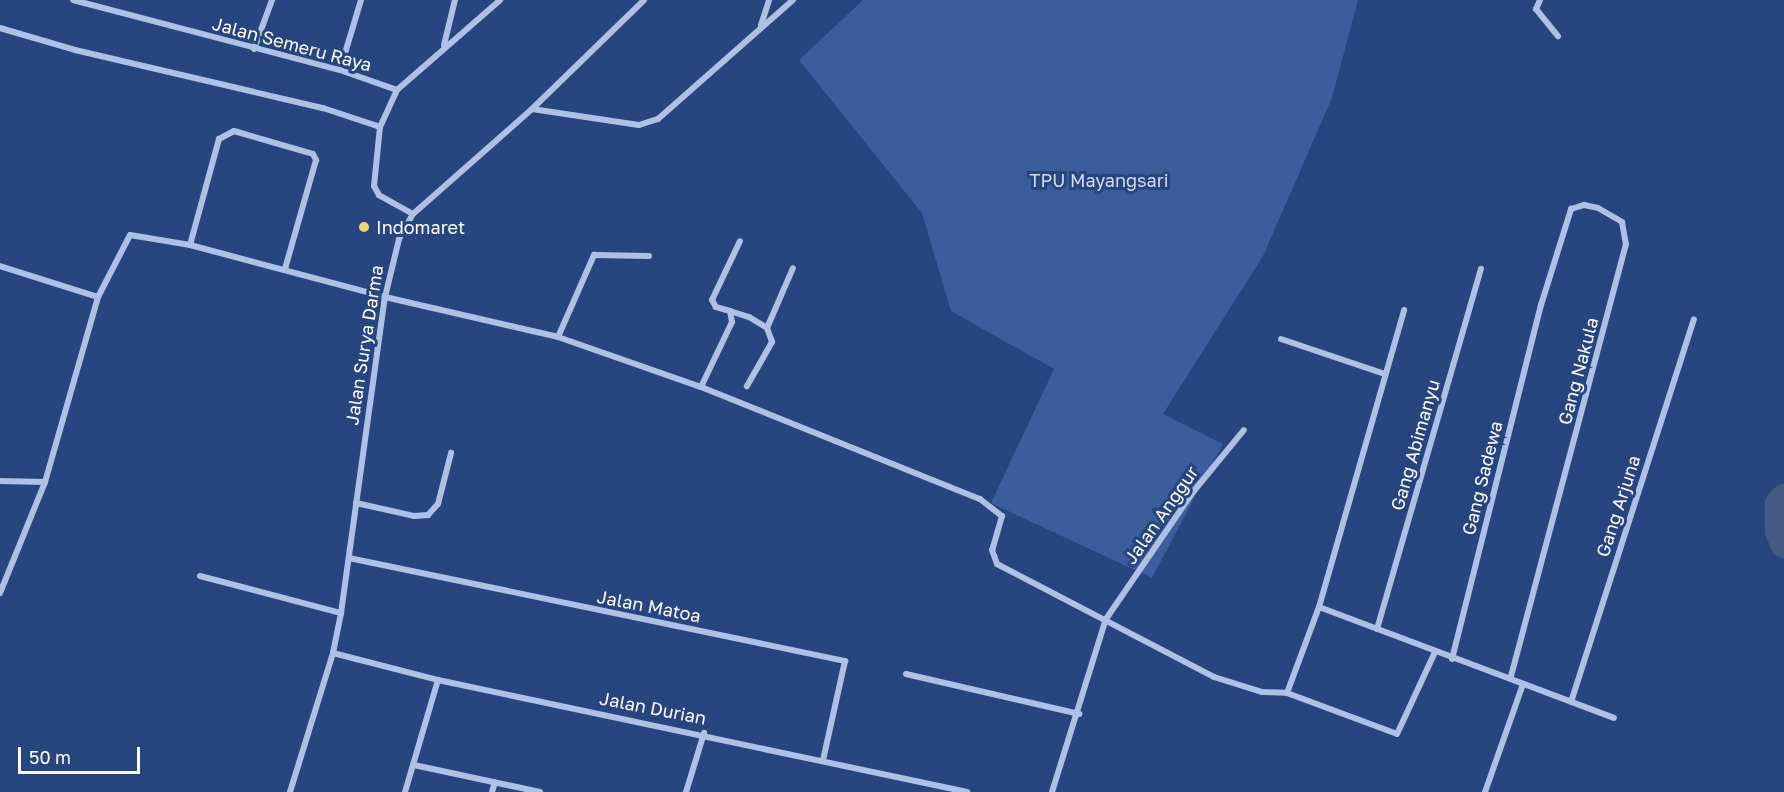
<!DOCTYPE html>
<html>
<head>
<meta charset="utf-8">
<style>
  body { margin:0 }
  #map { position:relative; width:1784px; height:792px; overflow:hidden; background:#27457e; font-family:"Golos Text",sans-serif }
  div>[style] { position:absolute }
  .green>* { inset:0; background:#3b5d9b }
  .river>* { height:28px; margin:-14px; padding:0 14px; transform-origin:14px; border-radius:14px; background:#445a83 }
  .street>* { height:6px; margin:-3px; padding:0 3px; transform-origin:3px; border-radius:3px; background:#adc1e5 }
  .dots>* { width:16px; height:16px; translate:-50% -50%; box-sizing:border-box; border:3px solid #27457e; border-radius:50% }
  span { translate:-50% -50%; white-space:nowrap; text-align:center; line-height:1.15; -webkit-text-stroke:6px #27457e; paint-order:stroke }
  .street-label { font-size:18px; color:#fff }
  .park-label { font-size:18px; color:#d0ddf4 }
  .poi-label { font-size:18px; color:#fff }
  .left { translate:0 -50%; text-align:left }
  .scale { position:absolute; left:18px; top:747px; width:122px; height:27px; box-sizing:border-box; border:3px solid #fff; border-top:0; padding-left:8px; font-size:18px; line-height:21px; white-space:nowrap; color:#fff; -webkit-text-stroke:4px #27457e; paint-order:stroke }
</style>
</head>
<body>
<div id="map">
  <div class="green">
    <div style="clip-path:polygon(863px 0,1358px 0,1332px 98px,1263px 256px,1163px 414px,1223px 444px,1152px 578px,991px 503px,1054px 369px,951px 311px,922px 213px,799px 60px)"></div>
  </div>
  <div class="river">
    <div style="left:1784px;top:498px;width:8px;rotate:130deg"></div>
    <div style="left:1779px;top:504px;width:27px;rotate:90deg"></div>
    <div style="left:1779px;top:531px;width:14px;rotate:69deg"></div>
  </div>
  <div class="street">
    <div style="left:73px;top:0;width:276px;rotate:14.7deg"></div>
    <div style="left:340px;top:70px;width:60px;rotate:19.3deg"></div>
    <div style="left:1540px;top:0;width:10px;rotate:114deg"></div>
    <div style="left:1536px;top:9px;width:35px;rotate:51deg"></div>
    <div style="left:761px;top:25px;width:26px;rotate:-72deg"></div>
    <div style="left:0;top:28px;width:78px;rotate:16.3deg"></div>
    <div style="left:75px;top:50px;width:255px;rotate:13.2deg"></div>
    <div style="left:323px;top:108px;width:60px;rotate:18.4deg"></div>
    <div style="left:444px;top:45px;width:46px;rotate:-76.3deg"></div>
    <div style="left:254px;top:49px;width:52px;rotate:-69.8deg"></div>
    <div style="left:340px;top:70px;width:73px;rotate:-73.3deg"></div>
    <div style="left:532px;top:109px;width:108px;rotate:8.5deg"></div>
    <div style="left:639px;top:125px;width:20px;rotate:-18deg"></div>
    <div style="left:658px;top:119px;width:180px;rotate:-41.4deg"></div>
    <div style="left:413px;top:214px;width:39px;rotate:-151deg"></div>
    <div style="left:379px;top:195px;width:10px;rotate:-119deg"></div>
    <div style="left:374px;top:186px;width:59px;rotate:-84.2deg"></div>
    <div style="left:380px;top:127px;width:41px;rotate:-65.3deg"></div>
    <div style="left:397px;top:90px;width:137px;rotate:-41.1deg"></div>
    <div style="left:190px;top:245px;width:110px;rotate:-74.7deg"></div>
    <div style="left:219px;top:139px;width:17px;rotate:-28deg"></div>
    <div style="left:234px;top:131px;width:82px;rotate:16.2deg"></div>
    <div style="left:313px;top:154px;width:7px;rotate:63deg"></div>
    <div style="left:316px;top:160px;width:113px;rotate:105.9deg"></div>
    <div style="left:0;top:266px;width:103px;rotate:17.6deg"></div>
    <div style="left:98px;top:297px;width:70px;rotate:-62.7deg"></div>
    <div style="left:130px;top:235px;width:61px;rotate:9.5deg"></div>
    <div style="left:190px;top:245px;width:202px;rotate:14.9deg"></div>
    <div style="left:385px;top:297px;width:178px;rotate:13deg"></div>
    <div style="left:558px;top:337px;width:151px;rotate:19.3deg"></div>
    <div style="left:701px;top:387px;width:301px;rotate:21.9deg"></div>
    <div style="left:980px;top:499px;width:28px;rotate:38deg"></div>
    <div style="left:1002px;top:516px;width:35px;rotate:106deg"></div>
    <div style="left:992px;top:550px;width:15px;rotate:70deg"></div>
    <div style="left:997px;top:564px;width:245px;rotate:27.5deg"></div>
    <div style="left:1214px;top:677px;width:50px;rotate:17.4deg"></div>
    <div style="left:1262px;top:692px;width:25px;rotate:2deg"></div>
    <div style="left:1287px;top:693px;width:117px;rotate:20.4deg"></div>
    <div style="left:1397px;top:734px;width:90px;rotate:-65.1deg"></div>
    <div style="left:730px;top:311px;width:20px;rotate:18deg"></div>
    <div style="left:749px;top:317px;width:21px;rotate:31deg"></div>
    <div style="left:767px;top:328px;width:15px;rotate:70deg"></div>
    <div style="left:772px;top:342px;width:51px;rotate:119.6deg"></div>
    <div style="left:767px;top:328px;width:65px;rotate:-66.6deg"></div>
    <div style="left:558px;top:337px;width:90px;rotate:-66.3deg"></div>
    <div style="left:594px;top:255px;width:55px;rotate:1deg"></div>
    <div style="left:1281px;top:339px;width:110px;rotate:18.6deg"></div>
    <div style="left:701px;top:387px;width:72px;rotate:-64.5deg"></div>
    <div style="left:732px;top:322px;width:11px;rotate:-100deg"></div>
    <div style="left:730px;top:311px;width:15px;rotate:-164deg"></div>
    <div style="left:716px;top:307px;width:8px;rotate:-120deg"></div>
    <div style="left:712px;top:300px;width:65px;rotate:-64.6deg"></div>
    <div style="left:0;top:481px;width:45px;rotate:1.3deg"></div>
    <div style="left:356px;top:503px;width:59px;rotate:12.6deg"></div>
    <div style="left:414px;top:516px;width:14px;rotate:-4deg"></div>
    <div style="left:428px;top:515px;width:15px;rotate:-48deg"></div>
    <div style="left:438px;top:504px;width:53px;rotate:-75.7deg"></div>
    <div style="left:349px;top:558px;width:507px;rotate:11.73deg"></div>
    <div style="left:845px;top:661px;width:101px;rotate:102.5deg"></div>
    <div style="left:200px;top:576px;width:146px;rotate:14.7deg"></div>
    <div style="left:0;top:593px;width:120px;rotate:-67.9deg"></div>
    <div style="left:45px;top:482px;width:192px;rotate:-74deg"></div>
    <div style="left:1319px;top:607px;width:315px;rotate:20.6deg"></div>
    <div style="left:1377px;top:629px;width:375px;rotate:-73.9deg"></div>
    <div style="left:333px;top:653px;width:108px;rotate:14.4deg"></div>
    <div style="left:438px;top:680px;width:541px;rotate:11.95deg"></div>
    <div style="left:1452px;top:659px;width:365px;rotate:-75.9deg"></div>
    <div style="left:1541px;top:305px;width:101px;rotate:-72.6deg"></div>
    <div style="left:1571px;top:209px;width:14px;rotate:-17deg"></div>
    <div style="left:1584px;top:205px;width:14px;rotate:12deg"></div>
    <div style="left:1598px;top:208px;width:28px;rotate:30deg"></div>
    <div style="left:1622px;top:222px;width:22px;rotate:80deg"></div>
    <div style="left:1626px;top:244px;width:450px;rotate:104.9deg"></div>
    <div style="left:906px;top:674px;width:178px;rotate:13deg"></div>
    <div style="left:1287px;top:693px;width:92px;rotate:-69.6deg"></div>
    <div style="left:1319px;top:607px;width:309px;rotate:-74deg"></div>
    <div style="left:1571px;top:702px;width:402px;rotate:-72.2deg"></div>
    <div style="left:414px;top:765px;width:129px;rotate:12.1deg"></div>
    <div style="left:290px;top:792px;width:145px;rotate:-72.8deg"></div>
    <div style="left:333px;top:653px;width:41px;rotate:-78.7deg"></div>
    <div style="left:341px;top:613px;width:319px;rotate:-82.1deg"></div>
    <div style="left:385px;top:297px;width:60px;rotate:-76.4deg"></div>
    <div style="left:399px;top:239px;width:29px;rotate:-61deg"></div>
    <div style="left:413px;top:214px;width:159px;rotate:-41.4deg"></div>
    <div style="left:532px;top:109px;width:156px;rotate:-44.2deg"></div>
    <div style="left:405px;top:792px;width:117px;rotate:-73.6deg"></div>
    <div style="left:492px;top:792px;width:10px;rotate:-73deg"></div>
    <div style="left:686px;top:792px;width:62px;rotate:-73deg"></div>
    <div style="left:1052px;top:792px;width:181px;rotate:-72.7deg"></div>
    <div style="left:1106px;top:619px;width:154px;rotate:-55.6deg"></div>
    <div style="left:1193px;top:492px;width:80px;rotate:-50.6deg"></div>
    <div style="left:1485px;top:792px;width:114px;rotate:-70.6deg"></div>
  </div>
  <div class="dots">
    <div style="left:364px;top:227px;background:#edd573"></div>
  </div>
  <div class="street-label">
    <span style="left:292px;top:44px;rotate:15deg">Jalan Semeru Raya</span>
    <span style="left:364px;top:345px;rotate:-81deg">Jalan Surya Darma</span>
    <span style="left:1578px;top:371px;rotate:-75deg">Gang Nakula</span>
    <span style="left:1415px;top:445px;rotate:-74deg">Gang Abimanyu</span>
    <span style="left:1482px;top:478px;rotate:-76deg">Gang Sadewa</span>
    <span style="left:1618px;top:506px;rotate:-72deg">Gang Arjuna</span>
    <span style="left:1161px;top:515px;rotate:-55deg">Jalan Anggur</span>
    <span style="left:649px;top:606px;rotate:11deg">Jalan Matoa</span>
    <span style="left:653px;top:708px;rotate:11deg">Jalan Durian</span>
  </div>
  <div class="park-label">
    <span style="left:1099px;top:180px">TPU Mayangsari</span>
  </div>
  <div class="poi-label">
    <span class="left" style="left:376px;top:227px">Indomaret</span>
  </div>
  <div class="scale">50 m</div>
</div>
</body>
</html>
